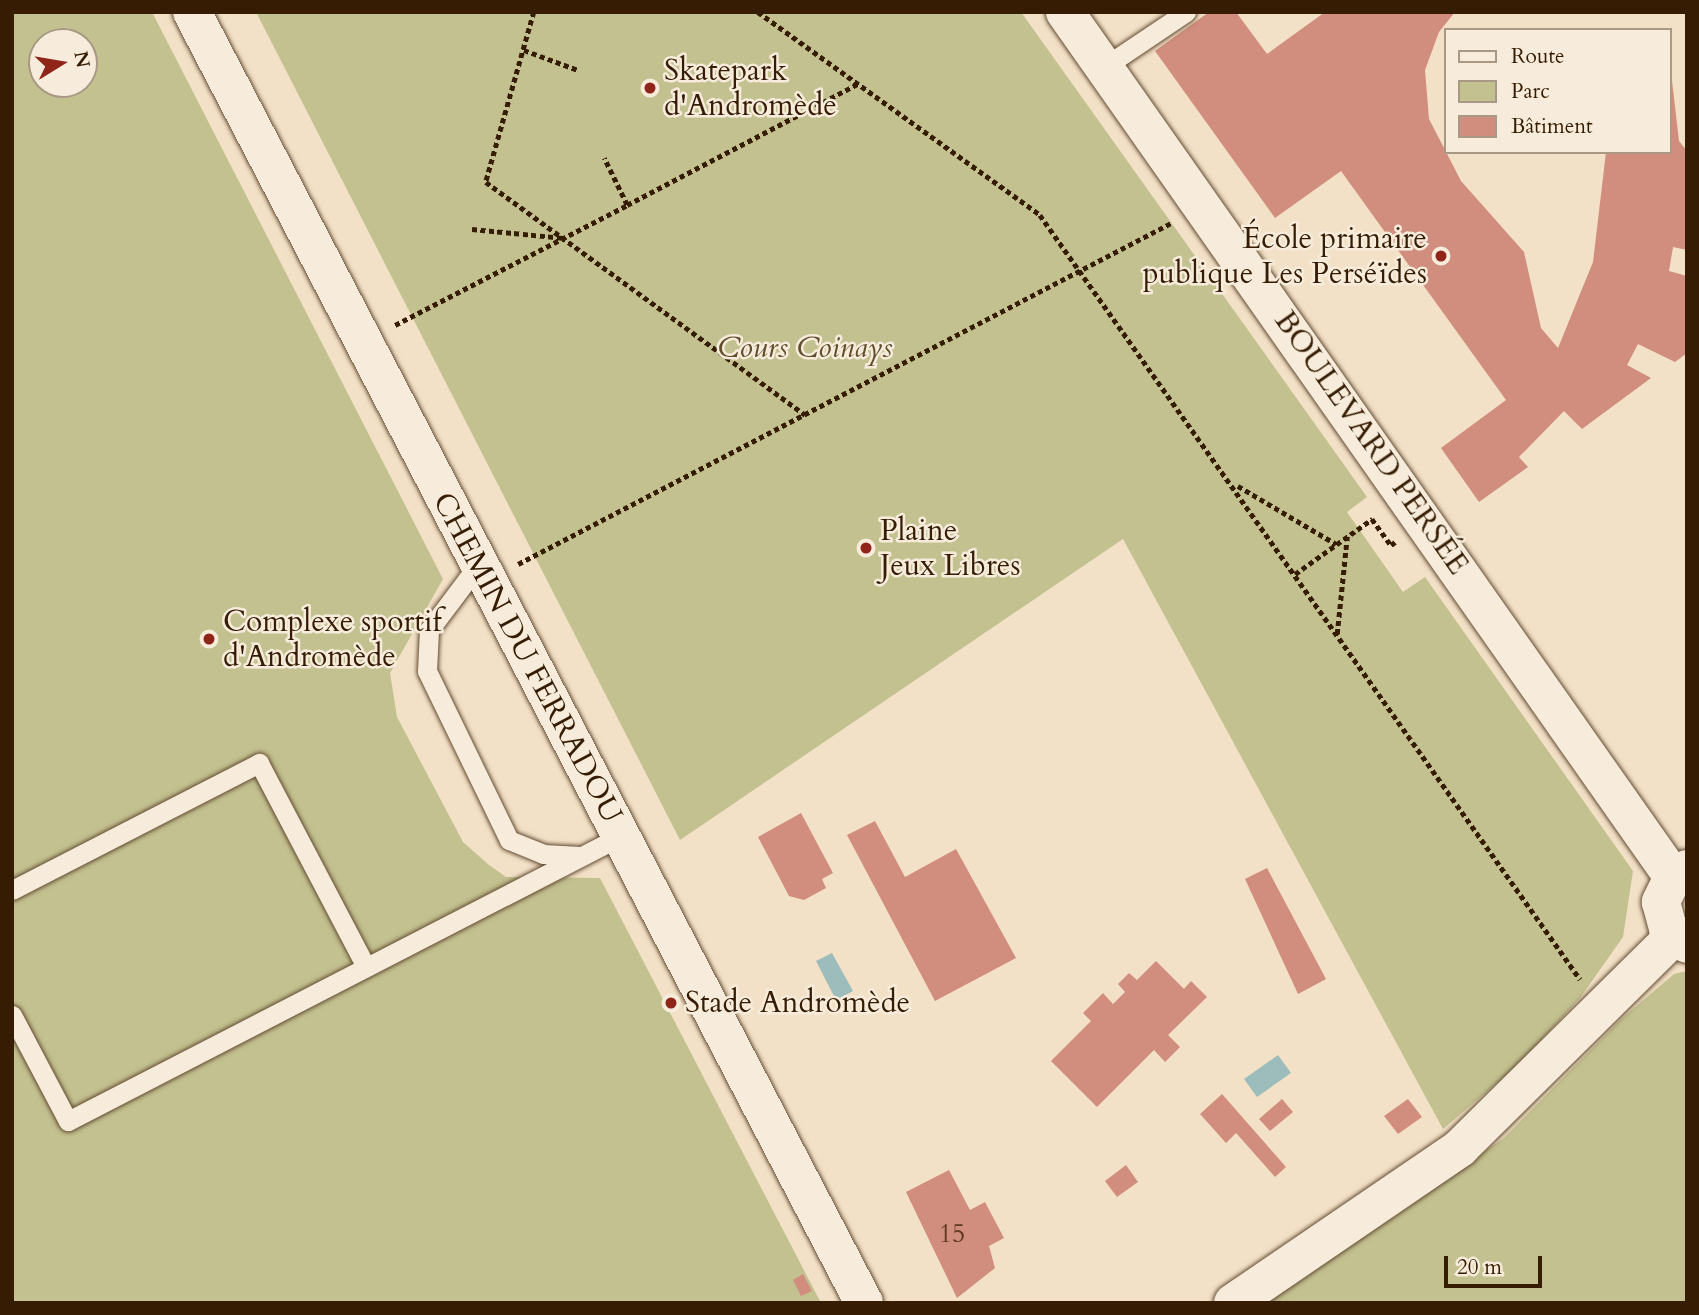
<!DOCTYPE html>
<html>
<head>
<meta charset="utf-8">
<style>
  body { margin:0 }
  #map { position:relative; width:1699px; height:1315px; overflow:hidden; background:#f3e1c7; font-family:Cardo,serif }
  div>[style] { position:absolute }
  .green>* { inset:0; background:#c3c190 }
  .water>* { inset:0; background:#9dbcbc }
  .building>* { inset:0; background:#d18d7d }
  .path>* { height:4.5px; margin-top:-2.25px; transform-origin:0; background:repeating-linear-gradient(90deg,#351c02 0 5px,transparent 0 8.5px) }
  .roads { filter:drop-shadow(0 0 2px #644d33) drop-shadow(0 0 2px #644d33) }
  .lane>* { height:19px; margin:-9.5px; padding:0 9.5px; transform-origin:9.5px; border-radius:9.5px; background:#f7ecdb }
  .street>* { height:38px; margin:-19px; padding:0 19px; transform-origin:19px; border-radius:19px; background:#f7ecdb }
  .dots>* { width:19px; height:19px; translate:-50% -50%; box-sizing:border-box; border:4px solid #f7ecdb; border-radius:50% }
  span { translate:-50% -50%; white-space:nowrap; text-align:center; line-height:1.15; -webkit-text-stroke:5px #f7ecdb; paint-order:stroke }
  .number-label { font-size:26px; color:#5c3821 }
  .number-label span { -webkit-text-stroke-width:0 }
  .poi-label { font-size:30px; color:#351c02 }
  .left { translate:0 -50%; text-align:left }
  .right { translate:-100% -50%; text-align:right }
  .park-label { font-size:30px; color:#604e2d; font-style:italic }
  .street-label { font-size:30px; color:#351c02 }
  .frame { position:absolute; inset:0; border:14px solid #351c02; pointer-events:none }
  .legend { position:absolute; left:1444px; top:28px; width:228px; height:126px; box-sizing:border-box; background:#f7ecdb; border:2px solid #a99984; margin:0; padding:9px 12px; list-style:none; font-size:21px; color:#351c02 }
  .legend li { display:flex; align-items:center; gap:14px; height:35px }
  .legend b { width:35px; border:2px solid #a99984 }
  .north { position:absolute; left:28px; top:28px; width:70px; height:70px; box-sizing:border-box; background:#f7ecdb; border:2px solid #a99984; border-radius:50%; rotate:79deg; font-size:19px; font-weight:700; line-height:28px; text-align:center; color:#351c02 }
  .north::after { content:''; display:block; margin:auto; width:24px; height:32px; background:#8f2418; clip-path:polygon(50% 0,100% 100%,50% 72%,0 100%) }
  .scale { position:absolute; left:1444px; top:1256px; width:98px; height:32px; box-sizing:border-box; border:4px solid #351c02; border-top:0; padding-left:9px; font-size:21px; line-height:24px; white-space:nowrap; color:#351c02; -webkit-text-stroke:5px #f7ecdb; paint-order:stroke }
</style>
</head>
<body>
<div id="map">
  <div class="green">
    <div style="clip-path:polygon(evenodd,12px 12px,152px 12px,443px 579px,390px 673px,397px 717px,463px 842px,489px 865px,506px 877px,600px 878px,821px 1303px,12px 1303px,12px 12px,42px 42px,84px 42px,84px 84px,42px 84px,42px 42px)"></div>
    <div style="clip-path:polygon(256px 12px,1021px 12px,1367px 497px,1347px 512px,1403px 592px,1425px 577px,1633px 871px,1623px 937px,1580px 998px,1518px 1065px,1443px 1129px,1123px 539px,680px 840px)"></div>
    <div style="clip-path:polygon(1687px 971px,1687px 1303px,1265px 1303px,1504px 1138px,1620px 1020px,1674px 974px)"></div>
  </div>
  <div class="water">
    <div style="clip-path:polygon(832px 953px,853px 991px,836px 1000px,816px 961px)"></div>
    <div style="clip-path:polygon(1278px 1055px,1291px 1073px,1257px 1097px,1244px 1079px)"></div>
  </div>
  <div class="building">
    <div style="clip-path:polygon(1209px 12px,1236px 12px,1267px 54px,1325px 12px,1455px 12px,1439px 32px,1425px 70px,1429px 119px,1461px 181px,1524px 252px,1541px 328px,1558px 348px,1593px 262px,1606px 152px,1669px 152px,1671px 72px,1679px 141px,1687px 151px,1687px 250px,1673px 247px,1669px 271px,1687px 276px,1687px 353px,1675px 362px,1638px 344px,1627px 365px,1651px 378px,1582px 429px,1564px 411px,1519px 457px,1528px 467px,1479px 502px,1441px 448px,1506px 400px,1341px 171px,1275px 218px,1155px 51px)"></div>
    <div style="clip-path:polygon(801px 813px,833px 873px,822px 879px,826px 888px,804px 900px,789px 896px,758px 837px)"></div>
    <div style="clip-path:polygon(875px 821px,905px 877px,956px 849px,1016px 958px,935px 1001px,847px 835px)"></div>
    <div style="clip-path:polygon(1267px 868px,1326px 979px,1298px 994px,1245px 879px)"></div>
    <div style="clip-path:polygon(1156px 961px,1184px 989px,1191px 981px,1207px 997px,1168px 1035px,1180px 1047px,1165px 1062px,1154px 1050px,1097px 1107px,1051px 1061px,1091px 1021px,1083px 1013px,1103px 993px,1113px 1004px,1125px 992px,1118px 984px,1129px 973px,1137px 980px)"></div>
    <div style="clip-path:polygon(1222px 1094px,1286px 1167px,1275px 1177px,1236px 1133px,1226px 1143px,1200px 1114px)"></div>
    <div style="clip-path:polygon(1282px 1099px,1293px 1112px,1270px 1131px,1259px 1119px)"></div>
    <div style="clip-path:polygon(1408px 1099px,1422px 1117px,1398px 1134px,1384px 1116px)"></div>
    <div style="clip-path:polygon(1126px 1165px,1138px 1182px,1117px 1197px,1105px 1181px)"></div>
    <div style="clip-path:polygon(949px 1170px,970px 1210px,985px 1202px,1004px 1238px,989px 1246px,995px 1268px,957px 1298px,906px 1192px)"></div>
    <div style="clip-path:polygon(803px 1274px,812px 1291px,801px 1296px,793px 1280px)"></div>
  </div>
  <div class="path">
    <div style="left:534px;top:12px;width:177px;rotate:105.8deg"></div>
    <div style="left:486px;top:182px;width:395px;rotate:36.1deg"></div>
    <div style="left:758px;top:12px;width:347px;rotate:35.7deg"></div>
    <div style="left:1040px;top:215px;width:936px;rotate:54.75deg"></div>
    <div style="left:524px;top:50px;width:58px;rotate:20.3deg"></div>
    <div style="left:627px;top:205px;width:260px;rotate:-27.7deg"></div>
    <div style="left:472px;top:229px;width:91px;rotate:5.6deg"></div>
    <div style="left:395px;top:325px;width:261px;rotate:-27.3deg"></div>
    <div style="left:627px;top:205px;width:52px;rotate:-116.1deg"></div>
    <div style="left:1238px;top:486px;width:114px;rotate:30.6deg"></div>
    <div style="left:518px;top:564px;width:737px;rotate:-27.57deg"></div>
    <div style="left:1295px;top:574px;width:95px;rotate:-35.5deg"></div>
    <div style="left:1372px;top:519px;width:32px;rotate:54deg"></div>
    <div style="left:1391px;top:545px;width:5px;rotate:-37deg"></div>
    <div style="left:1337px;top:634px;width:98px;rotate:-84.1deg"></div>
  </div>
  <div class="roads">
    <div class="lane">
      <div style="left:1104px;top:67px;width:99px;rotate:-33.9deg"></div>
      <div style="left:478px;top:565px;width:81px;rotate:127deg"></div>
      <div style="left:429px;top:630px;width:41px;rotate:92.8deg"></div>
      <div style="left:427px;top:671px;width:188px;rotate:64.1deg"></div>
      <div style="left:509px;top:840px;width:37px;rotate:22deg"></div>
      <div style="left:543px;top:854px;width:37px;rotate:3deg"></div>
      <div style="left:12px;top:890px;width:278px;rotate:-27.2deg"></div>
      <div style="left:259px;top:763px;width:230px;rotate:62.3deg"></div>
      <div style="left:12px;top:1015px;width:120px;rotate:62.2deg"></div>
      <div style="left:68px;top:1121px;width:622px;rotate:-27.27deg"></div>
    </div>
    <div class="street">
      <div style="left:192px;top:12px;width:1455px;rotate:62.5deg"></div>
      <div style="left:1065px;top:12px;width:1057px;rotate:54.9deg"></div>
      <div style="left:1687px;top:869px;width:16px;rotate:150deg"></div>
      <div style="left:1673px;top:877px;width:28px;rotate:116deg"></div>
      <div style="left:1661px;top:902px;width:28px;rotate:75deg"></div>
      <div style="left:1668px;top:929px;width:24px;rotate:38deg"></div>
      <div style="left:1233px;top:1303px;width:275px;rotate:-34.3deg"></div>
      <div style="left:1460px;top:1148px;width:301px;rotate:-44.7deg"></div>
    </div>
  </div>
  <div class="dots">
    <div style="left:650px;top:88px;background:#8f2418"></div>
    <div style="left:1441px;top:256px;background:#8f2418"></div>
    <div style="left:866px;top:548px;background:#8f2418"></div>
    <div style="left:209px;top:639px;background:#8f2418"></div>
    <div style="left:671px;top:1003px;background:#8f2418"></div>
  </div>
  <div class="number-label">
    <span style="left:952px;top:1234px">15</span>
  </div>
  <div class="poi-label">
    <span class="left" style="left:664px;top:88px">Skatepark<br>d'Andromède</span>
    <span class="right" style="left:1427px;top:256px">École primaire<br>publique Les Perséïdes</span>
    <span class="left" style="left:880px;top:548px">Plaine<br>Jeux Libres</span>
    <span class="left" style="left:223px;top:639px">Complexe sportif<br>d'Andromède</span>
    <span class="left" style="left:685px;top:1003px">Stade Andromède</span>
  </div>
  <div class="park-label">
    <span style="left:805px;top:348px">Cours Coinays</span>
  </div>
  <div class="street-label">
    <span style="left:1371px;top:443px;rotate:55deg">BOULEVARD PERSÉE</span>
    <span style="left:527px;top:658px;rotate:62deg">CHEMIN DU FERRADOU</span>
  </div>
  <div class="frame"></div>
  <ul class="legend">
  <li><b style="height:9px;background:#f7ecdb"></b>Route</li>
  <li><b style="height:19px;background:#c3c190"></b>Parc</li>
  <li><b style="height:19px;background:#d18d7d"></b>Bâtiment</li>
  </ul>
  <div class="north">N</div>
  <div class="scale">20 m</div>
</div>
</body>
</html>
